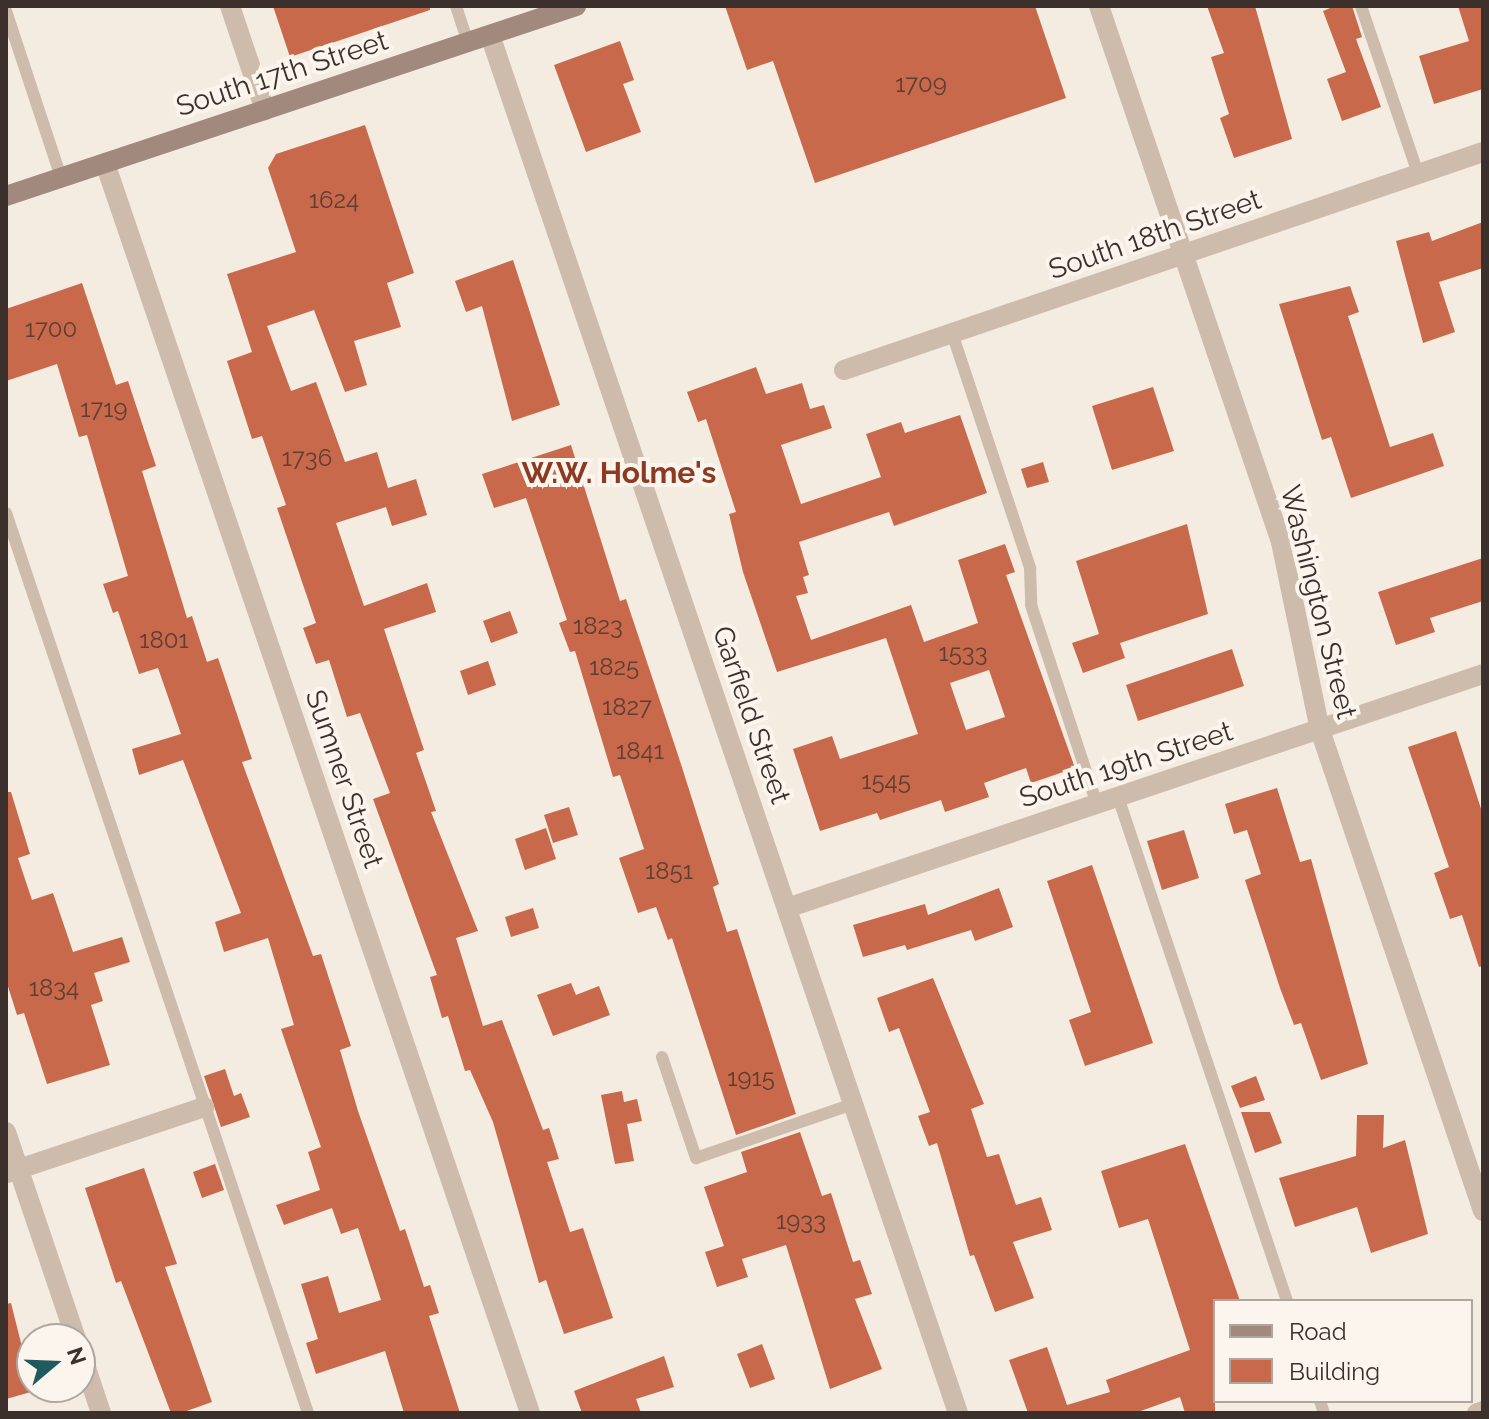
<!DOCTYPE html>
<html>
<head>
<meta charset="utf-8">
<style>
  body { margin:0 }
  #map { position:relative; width:1489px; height:1419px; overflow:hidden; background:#f4ebe1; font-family:Raleway,sans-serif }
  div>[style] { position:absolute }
  .building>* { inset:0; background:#c8694b }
  .service>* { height:12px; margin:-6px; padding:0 6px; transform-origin:6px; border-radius:6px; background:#cdbbac }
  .minor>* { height:20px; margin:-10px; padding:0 10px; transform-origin:10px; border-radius:10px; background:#cdbbac }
  .tertiary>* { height:20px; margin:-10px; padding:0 10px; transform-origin:10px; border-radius:10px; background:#cdbbac }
  .secondary>* { height:20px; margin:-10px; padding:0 10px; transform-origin:10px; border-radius:10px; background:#a18a7d }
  span { translate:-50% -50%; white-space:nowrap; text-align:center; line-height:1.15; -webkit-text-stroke:8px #fbf5ee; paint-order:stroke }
  .number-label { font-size:24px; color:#5e3e33 }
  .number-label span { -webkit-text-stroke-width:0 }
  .street-label { font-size:28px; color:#3b302b }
  .neighbourhood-label { font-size:30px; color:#8c3b22; font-weight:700 }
  .frame { position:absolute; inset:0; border:8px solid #3b302b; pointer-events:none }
  .legend { position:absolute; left:1213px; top:1299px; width:260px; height:104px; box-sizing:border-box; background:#fbf5ee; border:2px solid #aea6a0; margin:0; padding:10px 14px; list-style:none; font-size:24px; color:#3b302b }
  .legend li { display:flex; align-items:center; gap:16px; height:40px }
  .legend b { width:40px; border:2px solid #aea6a0 }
  .north { position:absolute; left:16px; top:1323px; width:80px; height:80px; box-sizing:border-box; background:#fbf5ee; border:2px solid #aea6a0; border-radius:50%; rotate:71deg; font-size:22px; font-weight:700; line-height:32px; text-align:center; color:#3b302b }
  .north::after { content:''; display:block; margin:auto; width:28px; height:36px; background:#1f5a5e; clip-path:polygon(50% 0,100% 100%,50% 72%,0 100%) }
</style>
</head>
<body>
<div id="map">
  <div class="building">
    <div style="clip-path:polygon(273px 6px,430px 6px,430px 10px,290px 57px)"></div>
    <div style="clip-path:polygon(725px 6px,1035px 6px,1066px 98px,815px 183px,773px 61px,747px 70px)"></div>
    <div style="clip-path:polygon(1207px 6px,1255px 6px,1292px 139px,1234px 158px,1220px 118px,1229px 114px,1211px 57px,1224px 53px)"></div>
    <div style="clip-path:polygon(1335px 6px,1352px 6px,1362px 37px,1356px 39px,1381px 107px,1342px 121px,1327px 79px,1346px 72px,1323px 11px)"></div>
    <div style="clip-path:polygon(1458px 6px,1483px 6px,1483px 89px,1434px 104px,1419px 56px,1469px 41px)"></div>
    <div style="clip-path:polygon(620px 41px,634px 80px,623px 84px,641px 132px,586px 152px,554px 65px)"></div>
    <div style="clip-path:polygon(365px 125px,414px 273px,387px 283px,401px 327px,354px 341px,367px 385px,345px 392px,314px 310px,267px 326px,291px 391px,316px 382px,345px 462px,377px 452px,388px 488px,416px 479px,427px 515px,392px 526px,386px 507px,336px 523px,364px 606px,427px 583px,436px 612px,384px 629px,424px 750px,416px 753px,436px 811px,431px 812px,478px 931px,456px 938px,483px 1026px,502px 1020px,543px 1130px,549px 1128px,559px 1159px,547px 1162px,570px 1232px,583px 1228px,613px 1318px,564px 1334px,546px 1280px,539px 1283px,493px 1122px,470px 1070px,465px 1071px,448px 1016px,442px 1018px,430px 977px,437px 975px,373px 799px,390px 793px,360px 713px,347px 717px,329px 660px,316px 664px,303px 628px,316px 623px,277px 508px,286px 505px,262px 436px,252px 439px,227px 361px,252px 352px,227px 274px,296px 252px,268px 168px,276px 154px)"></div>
    <div style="clip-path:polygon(1483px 222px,1483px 268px,1439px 282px,1455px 332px,1423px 343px,1396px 241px,1429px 232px,1432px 241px)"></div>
    <div style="clip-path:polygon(513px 260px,560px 405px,512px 421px,482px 306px,466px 312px,455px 281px)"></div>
    <div style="clip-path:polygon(82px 283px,116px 385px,128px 381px,156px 466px,142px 471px,187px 618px,192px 616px,207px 662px,218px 658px,252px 759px,242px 762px,313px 956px,321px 954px,351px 1046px,340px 1050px,358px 1111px,400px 1231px,405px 1229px,424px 1287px,430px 1285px,439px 1313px,429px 1316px,460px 1413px,404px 1413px,385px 1351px,316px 1374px,306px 1343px,318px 1339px,301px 1284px,328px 1276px,339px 1313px,381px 1300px,358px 1228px,341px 1234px,332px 1208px,284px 1225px,276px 1205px,320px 1190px,308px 1152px,321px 1147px,281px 1029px,294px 1025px,268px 938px,224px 952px,215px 922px,241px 913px,183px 760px,139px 775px,132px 749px,181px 734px,158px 668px,139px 674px,118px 611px,113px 613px,103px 584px,128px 576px,87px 435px,79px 437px,57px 364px,6px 381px,6px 309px)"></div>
    <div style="clip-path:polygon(1350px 286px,1359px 312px,1348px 316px,1390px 447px,1433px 433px,1444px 466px,1351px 498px,1331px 437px,1322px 440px,1279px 304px)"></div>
    <div style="clip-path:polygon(evenodd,756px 367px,766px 394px,802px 383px,810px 409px,824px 405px,832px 428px,781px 445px,801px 504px,881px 477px,866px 434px,901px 422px,905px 433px,960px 415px,987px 493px,894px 526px,889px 512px,799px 542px,809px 575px,803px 577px,808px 593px,796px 596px,811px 640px,911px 605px,924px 642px,978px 623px,958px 560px,1005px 544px,1015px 572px,1006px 575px,1075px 768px,1031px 783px,1026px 768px,984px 783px,989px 797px,945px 812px,941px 800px,880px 820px,877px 813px,820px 831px,793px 749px,832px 736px,840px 759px,918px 734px,886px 638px,777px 672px,743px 572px,729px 514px,736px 512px,706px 419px,698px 422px,687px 392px,756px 367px,989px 670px,1005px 717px,966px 730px,950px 683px,989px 670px)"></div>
    <div style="clip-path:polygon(1153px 387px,1174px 451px,1112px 470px,1092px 406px)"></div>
    <div style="clip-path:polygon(571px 445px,620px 601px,626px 599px,679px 758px,719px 884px,713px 887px,727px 932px,737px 929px,796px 1114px,736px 1135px,672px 938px,668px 940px,656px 907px,638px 913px,619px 858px,644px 849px,620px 775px,613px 777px,575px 651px,570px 652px,559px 623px,567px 620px,526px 498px,494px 508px,482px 474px)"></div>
    <div style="clip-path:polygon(1043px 462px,1049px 482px,1027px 488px,1021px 469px)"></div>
    <div style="clip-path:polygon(1187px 524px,1208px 614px,1120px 643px,1125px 658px,1083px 673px,1072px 643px,1099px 634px,1076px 561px)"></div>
    <div style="clip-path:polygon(1483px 558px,1483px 601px,1430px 618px,1435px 632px,1396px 645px,1378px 592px)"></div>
    <div style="clip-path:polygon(510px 611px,518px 633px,491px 643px,483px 621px)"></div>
    <div style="clip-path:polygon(1232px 649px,1244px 686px,1138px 721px,1126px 685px)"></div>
    <div style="clip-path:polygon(488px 661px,496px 685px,468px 695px,460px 671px)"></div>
    <div style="clip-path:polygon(1456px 731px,1483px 815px,1483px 966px,1479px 967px,1462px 915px,1450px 919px,1434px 873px,1449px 867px,1408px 747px)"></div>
    <div style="clip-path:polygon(1277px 788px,1300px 862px,1311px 859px,1368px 1064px,1321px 1080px,1301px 1023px,1294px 1025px,1280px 988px,1245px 880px,1261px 874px,1247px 830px,1234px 834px,1225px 804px)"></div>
    <div style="clip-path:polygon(6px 792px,11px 792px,30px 854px,18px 858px,32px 900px,53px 893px,73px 952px,122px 937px,130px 962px,94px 973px,103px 1001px,91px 1005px,110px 1065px,47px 1084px,24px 1013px,17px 1015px,6px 980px)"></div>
    <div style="clip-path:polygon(569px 807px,578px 835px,553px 843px,544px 815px)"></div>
    <div style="clip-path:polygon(546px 828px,556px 859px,525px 870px,515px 839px)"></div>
    <div style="clip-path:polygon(1184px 830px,1199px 878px,1162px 890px,1147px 841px)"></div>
    <div style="clip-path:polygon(1092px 865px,1153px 1043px,1085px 1066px,1069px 1020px,1091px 1012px,1047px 881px)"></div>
    <div style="clip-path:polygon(999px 888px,1013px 927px,975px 941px,971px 930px,907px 950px,905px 945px,863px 957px,853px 925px,925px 904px,928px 915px)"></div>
    <div style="clip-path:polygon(533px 908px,539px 928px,511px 937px,505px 917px)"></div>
    <div style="clip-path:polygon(933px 978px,984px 1104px,971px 1109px,987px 1157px,999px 1154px,1016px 1205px,1041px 1197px,1052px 1230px,1013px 1242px,1034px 1298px,995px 1312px,974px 1255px,970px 1256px,937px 1143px,929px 1146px,918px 1116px,930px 1112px,899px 1028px,889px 1032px,877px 998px)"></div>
    <div style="clip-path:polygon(571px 983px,576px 995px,599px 986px,610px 1015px,553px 1036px,537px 995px)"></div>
    <div style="clip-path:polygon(225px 1069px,234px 1096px,241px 1093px,250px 1117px,221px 1127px,204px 1076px)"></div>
    <div style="clip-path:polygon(1256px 1076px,1265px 1100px,1240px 1108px,1231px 1086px)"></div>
    <div style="clip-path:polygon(622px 1091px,624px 1102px,637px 1099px,642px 1121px,627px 1124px,634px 1161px,615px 1164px,601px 1095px)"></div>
    <div style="clip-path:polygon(1241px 1112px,1270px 1112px,1282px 1143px,1255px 1153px)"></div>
    <div style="clip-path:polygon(1357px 1115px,1384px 1115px,1383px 1148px,1405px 1140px,1428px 1234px,1371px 1253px,1357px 1207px,1295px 1227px,1279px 1178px,1356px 1156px)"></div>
    <div style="clip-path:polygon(800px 1132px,822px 1196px,831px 1193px,853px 1262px,860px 1260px,872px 1294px,855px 1299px,882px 1369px,830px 1389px,786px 1245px,742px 1259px,748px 1277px,717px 1287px,705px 1252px,724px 1246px,704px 1187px,747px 1172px,741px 1152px)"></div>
    <div style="clip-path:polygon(1185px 1144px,1240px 1301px,1215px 1301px,1215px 1413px,1185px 1413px,1180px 1397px,1135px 1413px,1028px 1413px,1009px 1360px,1047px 1347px,1067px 1405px,1110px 1392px,1106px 1380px,1190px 1350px,1148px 1219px,1119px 1228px,1101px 1171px)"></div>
    <div style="clip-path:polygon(215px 1164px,224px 1190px,202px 1198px,193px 1172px)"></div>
    <div style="clip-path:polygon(144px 1168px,177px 1264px,165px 1267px,212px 1402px,181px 1413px,171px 1413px,121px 1281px,116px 1283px,85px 1188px)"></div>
    <div style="clip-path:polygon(11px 1303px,32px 1387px,38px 1390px,6px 1399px,6px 1304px)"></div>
    <div style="clip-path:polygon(762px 1344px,775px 1379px,750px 1388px,737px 1354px)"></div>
    <div style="clip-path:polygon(664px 1356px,674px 1387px,636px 1399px,641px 1413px,582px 1413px,574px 1391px)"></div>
  </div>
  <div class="service">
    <div style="left:456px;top:6px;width:38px;rotate:72deg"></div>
    <div style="left:1361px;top:6px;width:176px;rotate:71.2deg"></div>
    <div style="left:6px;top:11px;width:175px;rotate:71.7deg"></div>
    <div style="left:952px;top:333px;width:248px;rotate:71.6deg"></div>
    <div style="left:1030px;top:568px;width:37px;rotate:88deg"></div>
    <div style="left:1031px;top:605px;width:210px;rotate:71.7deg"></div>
    <div style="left:6px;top:513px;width:949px;rotate:71.45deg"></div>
    <div style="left:1118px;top:797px;width:532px;rotate:71.46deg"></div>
    <div style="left:662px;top:1057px;width:107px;rotate:71.4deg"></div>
    <div style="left:696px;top:1158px;width:166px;rotate:-19deg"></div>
    <div style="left:1320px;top:1401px;width:13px;rotate:72deg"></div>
  </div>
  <div class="minor">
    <div style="left:230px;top:6px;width:110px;rotate:71.4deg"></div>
    <div style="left:1099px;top:6px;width:566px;rotate:71.24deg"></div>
    <div style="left:1281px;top:542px;width:192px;rotate:78.3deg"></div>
    <div style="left:1320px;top:730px;width:508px;rotate:71.28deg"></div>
    <div style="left:490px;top:35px;width:1455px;rotate:71.24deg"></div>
    <div style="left:105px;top:163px;width:1320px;rotate:71.22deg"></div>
    <div style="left:844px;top:370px;width:675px;rotate:-18.84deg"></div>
    <div style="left:787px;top:908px;width:734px;rotate:-18.58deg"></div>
    <div style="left:6px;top:1132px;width:219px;rotate:71.3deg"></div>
    <div style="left:7px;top:1173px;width:208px;rotate:-18.5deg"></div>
    <div style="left:80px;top:1350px;width:66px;rotate:71.6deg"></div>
  </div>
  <div class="tertiary">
    <div style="left:1477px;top:1413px;width:6px;rotate:-18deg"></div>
  </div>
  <div class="secondary">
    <div style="left:6px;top:196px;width:601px;rotate:-18.43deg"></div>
  </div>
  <div class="number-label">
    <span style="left:921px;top:84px">1709</span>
    <span style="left:334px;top:200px">1624</span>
    <span style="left:51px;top:329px">1700</span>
    <span style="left:104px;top:409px">1719</span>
    <span style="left:307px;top:458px">1736</span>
    <span style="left:598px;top:626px">1823</span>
    <span style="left:164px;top:640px">1801</span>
    <span style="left:963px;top:653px">1533</span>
    <span style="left:614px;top:667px">1825</span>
    <span style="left:627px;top:707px">1827</span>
    <span style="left:640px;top:751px">1841</span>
    <span style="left:886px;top:781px">1545</span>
    <span style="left:669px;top:871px">1851</span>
    <span style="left:54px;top:988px">1834</span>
    <span style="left:751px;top:1078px">1915</span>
    <span style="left:801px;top:1221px">1933</span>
  </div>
  <div class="street-label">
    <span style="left:282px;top:74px;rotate:-18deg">South 17th Street</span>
    <span style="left:1155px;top:235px;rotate:-19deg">South 18th Street</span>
    <span style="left:1318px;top:602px;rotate:76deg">Washington Street</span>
    <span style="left:751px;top:715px;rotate:71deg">Garfield Street</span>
    <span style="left:1126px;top:765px;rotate:-18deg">South 19th Street</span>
    <span style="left:344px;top:779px;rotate:71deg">Sumner Street</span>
  </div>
  <div class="neighbourhood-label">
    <span style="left:619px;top:473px">W.W. Holme's</span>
  </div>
  <div class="frame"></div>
  <ul class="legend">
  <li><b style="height:10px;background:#a18a7d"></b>Road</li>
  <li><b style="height:22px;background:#c8694b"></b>Building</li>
  </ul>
  <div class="north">N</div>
</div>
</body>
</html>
